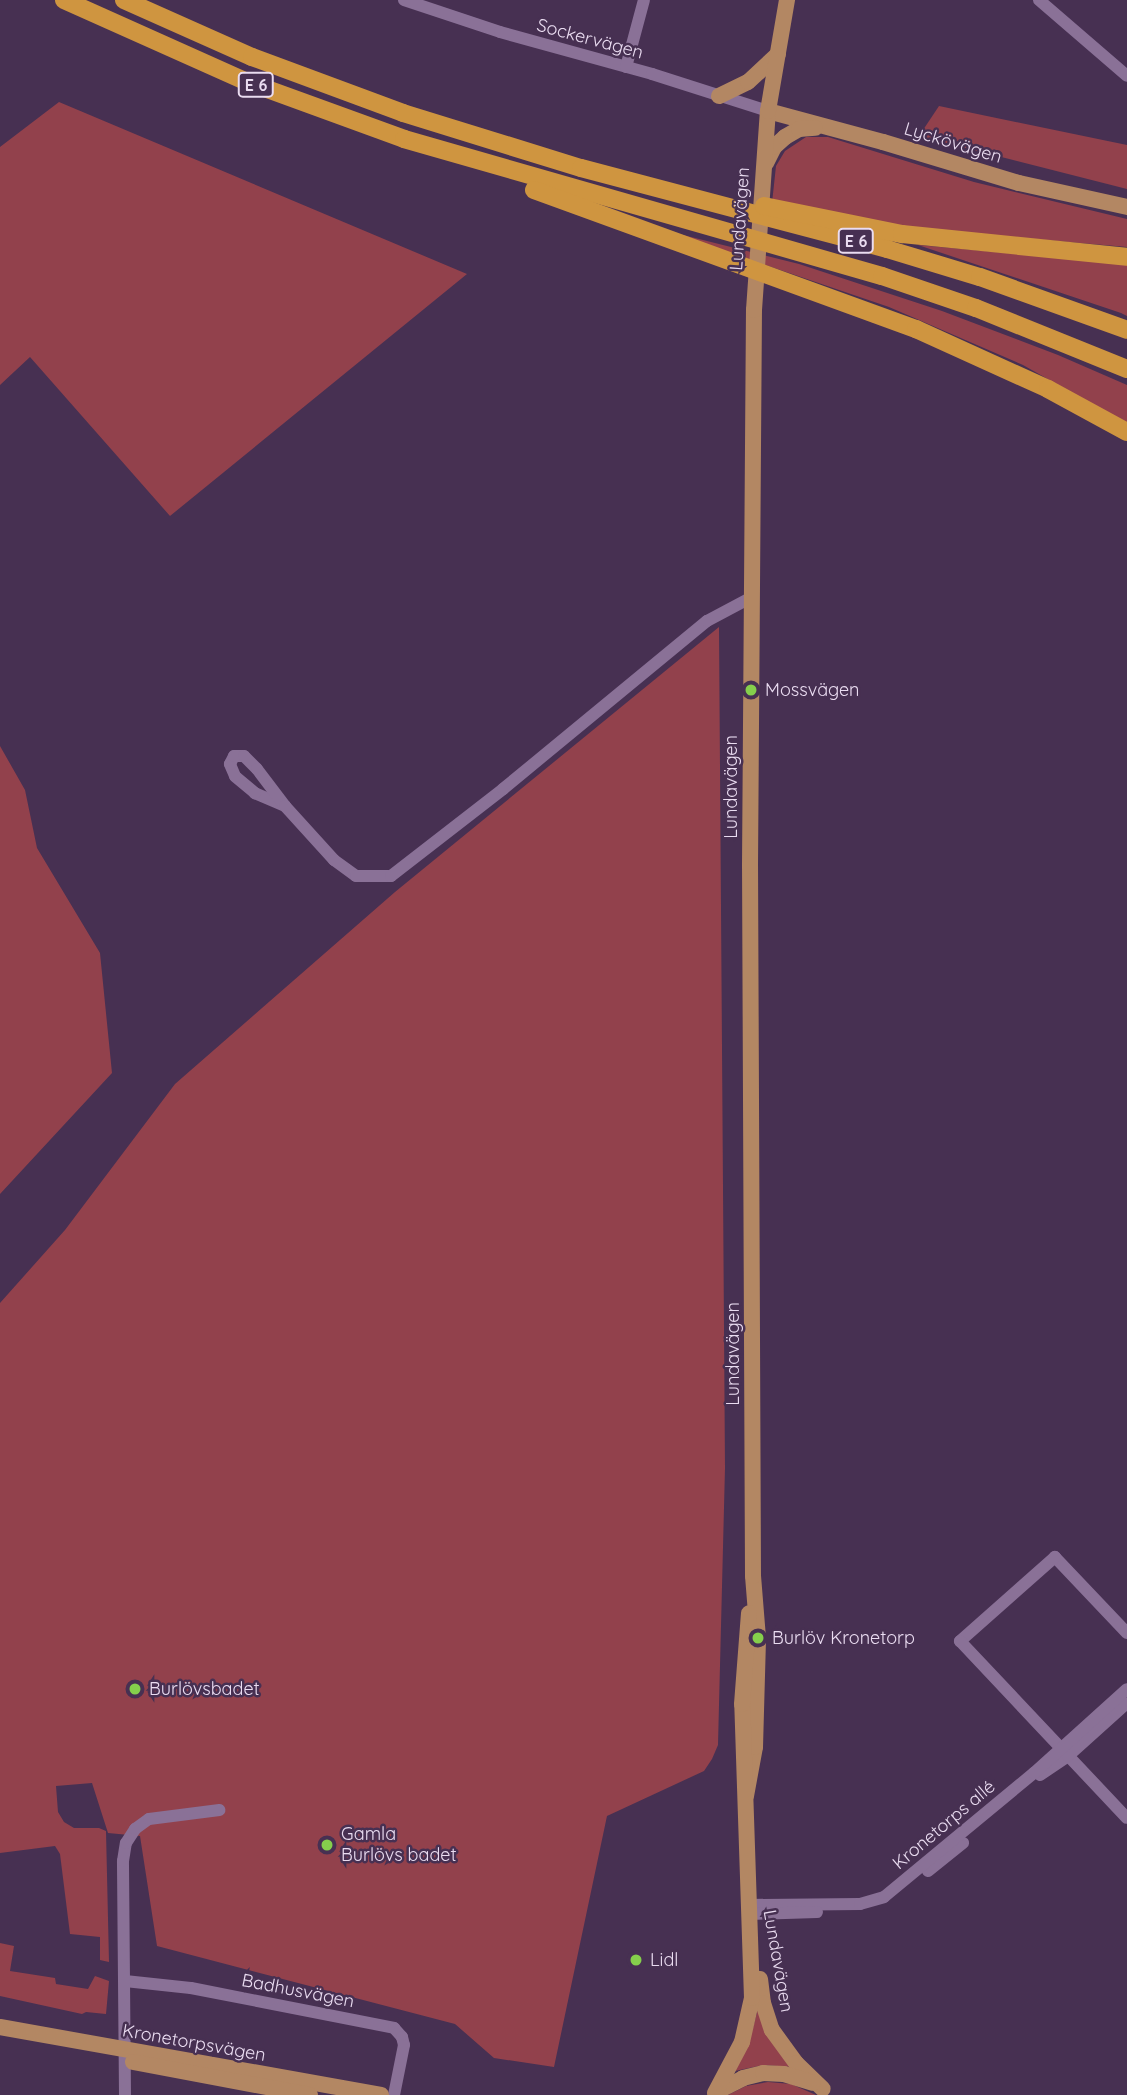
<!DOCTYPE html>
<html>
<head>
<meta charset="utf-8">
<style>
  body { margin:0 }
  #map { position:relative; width:1127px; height:2095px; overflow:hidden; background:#473052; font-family:Quicksand,sans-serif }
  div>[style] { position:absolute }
  .green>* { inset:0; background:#92414c }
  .minor>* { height:12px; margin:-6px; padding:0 6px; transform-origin:6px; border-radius:6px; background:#8a7197 }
  .major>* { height:16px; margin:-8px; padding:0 8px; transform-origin:8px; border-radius:8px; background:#b38763 }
  .highway>* { height:18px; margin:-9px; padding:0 9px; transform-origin:9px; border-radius:9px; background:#cf9540 }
  .dots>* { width:19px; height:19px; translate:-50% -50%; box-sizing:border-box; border:4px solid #473052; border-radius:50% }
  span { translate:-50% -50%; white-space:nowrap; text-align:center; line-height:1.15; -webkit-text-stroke:5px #473052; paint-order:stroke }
  .shield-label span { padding:2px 5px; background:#473052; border:2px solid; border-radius:5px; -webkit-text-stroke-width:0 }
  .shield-label { font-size:16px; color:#eadcf1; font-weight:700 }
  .street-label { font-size:18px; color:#eadcf1 }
  .poi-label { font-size:18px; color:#eadcf1 }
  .left { translate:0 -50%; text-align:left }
</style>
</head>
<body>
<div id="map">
  <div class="green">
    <div style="clip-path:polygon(59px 102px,467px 274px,170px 516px,30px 357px,0 385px,0 147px)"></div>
    <div style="clip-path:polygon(939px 106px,1127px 145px,1127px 189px,919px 136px)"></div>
    <div style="clip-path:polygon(806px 137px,828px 137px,974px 182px,1127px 219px,1127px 247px,906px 228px,772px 203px,776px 166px,785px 151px)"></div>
    <div style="clip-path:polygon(663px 230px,799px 264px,942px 311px,1058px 355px,1127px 385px,1127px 424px,1023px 365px,889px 307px)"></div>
    <div style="clip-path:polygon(918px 245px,1127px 264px,1127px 316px,1121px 313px)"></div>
    <div style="clip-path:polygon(719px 627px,725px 1468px,718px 1745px,712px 1759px,704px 1771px,607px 1816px,554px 2067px,494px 2058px,455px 2024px,157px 1946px,140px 1836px,108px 1833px,92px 1783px,56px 1786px,58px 1812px,64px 1822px,74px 1828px,99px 1828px,106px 1831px,109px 1962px,100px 1960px,100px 1937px,70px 1934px,60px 1854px,55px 1846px,0 1853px,0 1303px,65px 1230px,175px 1084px,395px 892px)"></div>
    <div style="clip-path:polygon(0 746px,25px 790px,37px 848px,100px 953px,112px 1073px,0 1194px)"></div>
    <div style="clip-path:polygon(0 1943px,14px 1946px,10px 1971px,55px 1978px,56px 1984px,88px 1989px,95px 1976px,109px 1981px,106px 2014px,86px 2012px,82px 2014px,0 1996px)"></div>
    <div style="clip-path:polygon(758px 2009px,793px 2067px,763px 2065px,735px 2071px,750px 2039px)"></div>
    <div style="clip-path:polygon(768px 2082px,791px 2084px,816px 2095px,728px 2095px,746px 2086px)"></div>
  </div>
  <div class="minor">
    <div style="left:404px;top:0;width:101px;rotate:18.4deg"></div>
    <div style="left:500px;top:32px;width:158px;rotate:15.4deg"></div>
    <div style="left:652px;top:74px;width:122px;rotate:17.7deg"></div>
    <div style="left:1039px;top:0;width:116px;rotate:40.8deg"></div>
    <div style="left:626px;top:67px;width:69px;rotate:-75deg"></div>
    <div style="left:285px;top:806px;width:33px;rotate:-157deg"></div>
    <div style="left:255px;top:793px;width:26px;rotate:-140deg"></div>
    <div style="left:235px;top:776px;width:13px;rotate:-113deg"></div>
    <div style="left:230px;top:764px;width:9px;rotate:-63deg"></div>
    <div style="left:234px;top:756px;width:10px"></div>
    <div style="left:244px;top:756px;width:18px;rotate:45deg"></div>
    <div style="left:257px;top:769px;width:46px;rotate:52.9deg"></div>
    <div style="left:285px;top:806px;width:73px;rotate:47.8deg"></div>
    <div style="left:334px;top:860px;width:27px;rotate:36deg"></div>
    <div style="left:356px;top:876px;width:35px"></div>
    <div style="left:391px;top:876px;width:142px;rotate:-37.8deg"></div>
    <div style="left:503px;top:789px;width:264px;rotate:-39.5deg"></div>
    <div style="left:707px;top:621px;width:49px;rotate:-28.1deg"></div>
    <div style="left:1127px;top:1633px;width:105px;rotate:-133.5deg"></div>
    <div style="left:1055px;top:1557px;width:127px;rotate:138.5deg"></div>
    <div style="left:960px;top:1641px;width:243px;rotate:46.7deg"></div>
    <div style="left:1040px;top:1775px;width:34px;rotate:-34deg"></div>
    <div style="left:1068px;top:1756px;width:79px;rotate:-41.9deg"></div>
    <div style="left:928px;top:1871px;width:45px;rotate:-38.7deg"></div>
    <div style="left:749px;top:1905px;width:111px;rotate:-0.5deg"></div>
    <div style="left:860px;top:1904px;width:25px;rotate:-16deg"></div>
    <div style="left:884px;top:1897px;width:195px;rotate:-39.6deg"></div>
    <div style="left:1034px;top:1773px;width:125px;rotate:-42.1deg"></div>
    <div style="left:751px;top:1914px;width:66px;rotate:-1.7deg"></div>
    <div style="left:125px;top:1981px;width:66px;rotate:6.1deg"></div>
    <div style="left:191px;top:1988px;width:207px;rotate:11.1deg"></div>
    <div style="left:394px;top:2028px;width:12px;rotate:48deg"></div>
    <div style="left:402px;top:2037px;width:8px;rotate:76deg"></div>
    <div style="left:404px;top:2045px;width:51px;rotate:101.3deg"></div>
    <div style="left:125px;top:2095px;width:234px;rotate:-90.5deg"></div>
    <div style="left:123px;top:1861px;width:18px;rotate:-81deg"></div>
    <div style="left:126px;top:1843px;width:17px;rotate:-57deg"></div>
    <div style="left:135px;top:1829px;width:17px;rotate:-36deg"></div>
    <div style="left:149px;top:1819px;width:71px;rotate:-7.3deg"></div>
  </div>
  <div class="major">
    <div style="left:719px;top:96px;width:32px;rotate:-26deg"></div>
    <div style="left:748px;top:82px;width:41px;rotate:-43deg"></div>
    <div style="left:768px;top:111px;width:119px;rotate:15.1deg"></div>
    <div style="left:883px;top:142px;width:142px;rotate:16.8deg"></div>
    <div style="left:1019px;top:183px;width:111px;rotate:12.5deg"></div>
    <div style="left:766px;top:163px;width:18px;rotate:-63deg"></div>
    <div style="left:774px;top:147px;width:15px;rotate:-42deg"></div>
    <div style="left:785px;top:137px;width:16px;rotate:-30deg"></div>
    <div style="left:799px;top:129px;width:16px;rotate:-4deg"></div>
    <div style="left:746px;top:1796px;width:50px;rotate:-79.6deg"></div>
    <div style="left:755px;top:1747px;width:109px;rotate:-88.4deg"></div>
    <div style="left:758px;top:1638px;width:62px;rotate:-94.6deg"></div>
    <div style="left:753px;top:1576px;width:710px;rotate:-90.24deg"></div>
    <div style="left:750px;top:866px;width:556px;rotate:-89.59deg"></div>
    <div style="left:754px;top:310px;width:199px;rotate:-86deg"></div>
    <div style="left:768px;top:111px;width:113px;rotate:-80.3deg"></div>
    <div style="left:760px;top:1979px;width:24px;rotate:83deg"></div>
    <div style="left:763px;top:2003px;width:28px;rotate:72deg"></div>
    <div style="left:772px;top:2030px;width:41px;rotate:54deg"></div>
    <div style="left:796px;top:2063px;width:37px;rotate:44deg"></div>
    <div style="left:0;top:2027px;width:387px;rotate:10.1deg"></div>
    <div style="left:133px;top:2062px;width:180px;rotate:10.6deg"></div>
    <div style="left:718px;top:2091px;width:28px;rotate:-27deg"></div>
    <div style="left:743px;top:2078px;width:21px;rotate:-14deg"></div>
    <div style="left:763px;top:2073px;width:21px;rotate:3deg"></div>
    <div style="left:784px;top:2074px;width:30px;rotate:17deg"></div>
    <div style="left:715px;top:2093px;width:58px;rotate:-62.1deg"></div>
    <div style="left:742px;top:2042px;width:45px;rotate:-77.2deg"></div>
    <div style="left:752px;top:1998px;width:294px;rotate:-91.9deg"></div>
    <div style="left:742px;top:1704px;width:91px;rotate:-85.6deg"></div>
  </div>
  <div class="highway">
    <div style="left:64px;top:0;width:198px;rotate:24.1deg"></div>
    <div style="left:245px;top:81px;width:169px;rotate:20deg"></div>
    <div style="left:404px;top:139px;width:497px;rotate:16deg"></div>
    <div style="left:882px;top:276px;width:99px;rotate:18.8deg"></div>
    <div style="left:976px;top:308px;width:163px;rotate:22deg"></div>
    <div style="left:124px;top:0;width:140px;rotate:24deg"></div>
    <div style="left:252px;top:57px;width:161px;rotate:20.3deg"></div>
    <div style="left:403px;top:113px;width:186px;rotate:17.2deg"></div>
    <div style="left:581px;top:168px;width:317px;rotate:14.8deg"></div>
    <div style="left:887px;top:249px;width:97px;rotate:16.8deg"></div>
    <div style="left:980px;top:277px;width:156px;rotate:19.8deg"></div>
    <div style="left:534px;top:190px;width:407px;rotate:20deg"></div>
    <div style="left:916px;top:329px;width:145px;rotate:24.4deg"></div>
    <div style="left:1048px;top:389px;width:90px;rotate:28.6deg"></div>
    <div style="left:764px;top:206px;width:141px;rotate:11.5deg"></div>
    <div style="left:902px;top:234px;width:226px;rotate:5.8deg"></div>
  </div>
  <div class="dots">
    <div style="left:751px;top:690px;background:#85cf4c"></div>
    <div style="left:758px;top:1638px;background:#85cf4c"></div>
    <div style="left:135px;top:1689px;background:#85cf4c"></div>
    <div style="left:327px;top:1845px;background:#85cf4c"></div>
    <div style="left:636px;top:1960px;background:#85cf4c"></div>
  </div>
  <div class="shield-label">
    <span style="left:256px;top:85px">E 6</span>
    <span style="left:856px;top:241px">E 6</span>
  </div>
  <div class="street-label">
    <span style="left:590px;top:39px;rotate:15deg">Sockervägen</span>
    <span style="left:953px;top:143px;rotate:17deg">Lyckövägen</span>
    <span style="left:740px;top:219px;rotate:-86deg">Lundavägen</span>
    <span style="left:731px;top:787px;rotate:-90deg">Lundavägen</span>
    <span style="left:733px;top:1354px;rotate:-90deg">Lundavägen</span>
    <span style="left:944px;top:1825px;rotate:-40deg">Kronetorps allé</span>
    <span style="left:778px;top:1961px;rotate:80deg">Lundavägen</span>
    <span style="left:298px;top:1991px;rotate:11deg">Badhusvägen</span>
    <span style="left:194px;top:2043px;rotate:10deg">Kronetorpsvägen</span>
  </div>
  <div class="poi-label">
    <span class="left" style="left:765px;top:690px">Mossvägen</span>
    <span class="left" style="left:772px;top:1638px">Burlöv Kronetorp</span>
    <span class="left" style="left:149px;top:1689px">Burlövsbadet</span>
    <span class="left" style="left:341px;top:1845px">Gamla<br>Burlövs badet</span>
    <span class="left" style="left:650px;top:1960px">Lidl</span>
  </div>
</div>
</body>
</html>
